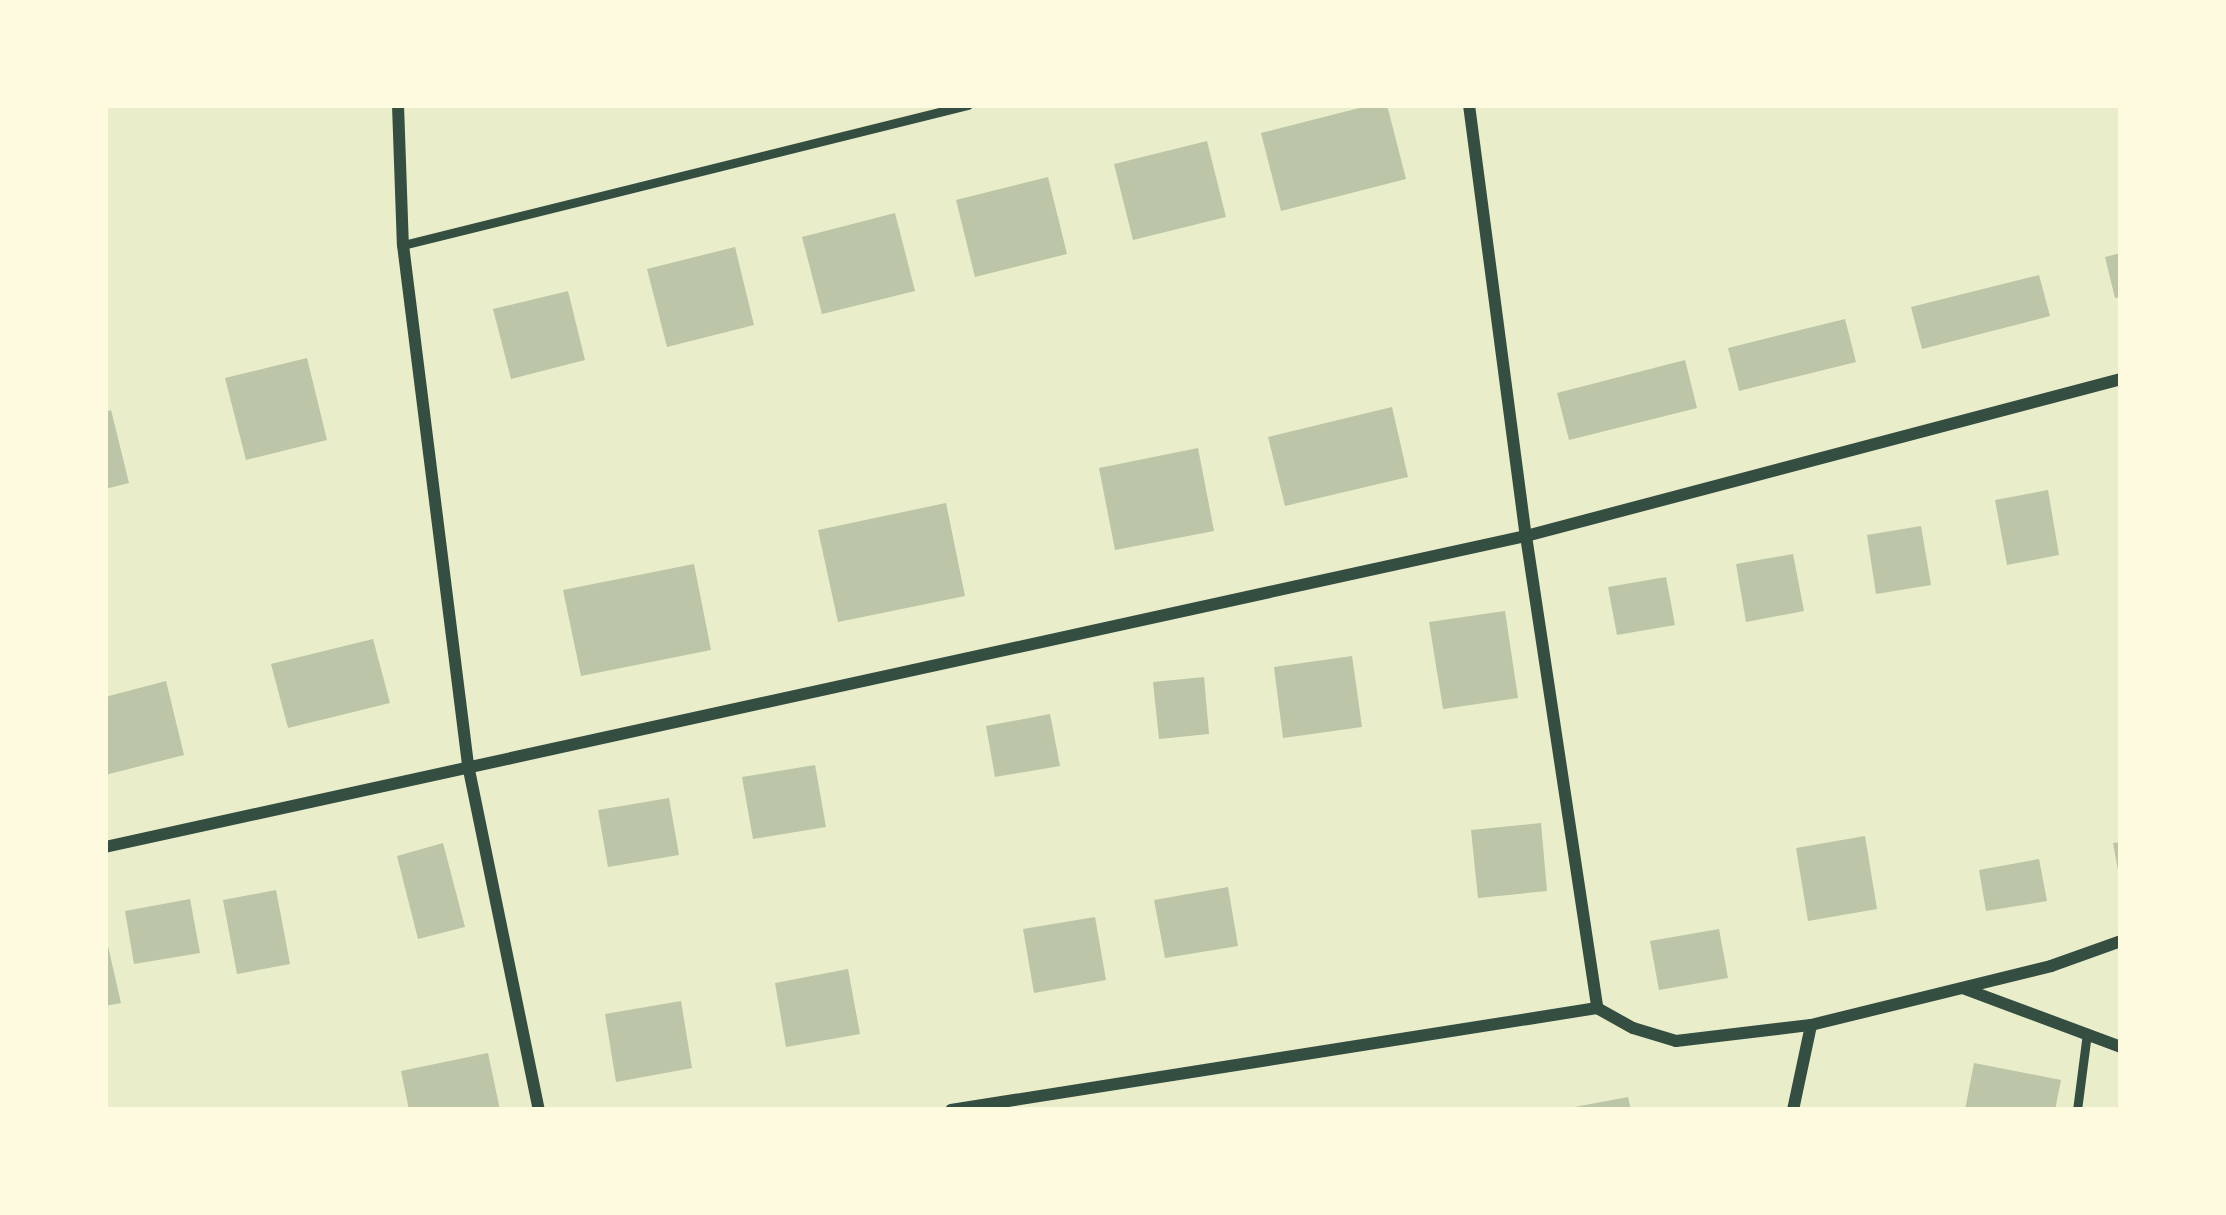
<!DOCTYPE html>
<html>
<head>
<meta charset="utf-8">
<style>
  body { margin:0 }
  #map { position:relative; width:2226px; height:1215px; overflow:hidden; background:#e9edc9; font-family:Literata,serif }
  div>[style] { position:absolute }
  .building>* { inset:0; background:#bcc5a7 }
  .service>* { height:9px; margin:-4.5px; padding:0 4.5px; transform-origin:4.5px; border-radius:4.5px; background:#344e41 }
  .minor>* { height:12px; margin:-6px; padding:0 6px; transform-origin:6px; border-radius:6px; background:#344e41 }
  span { translate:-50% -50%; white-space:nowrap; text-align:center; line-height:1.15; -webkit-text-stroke:9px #fefae0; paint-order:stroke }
  .frame { position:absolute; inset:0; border:108px solid #fefae0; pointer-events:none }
</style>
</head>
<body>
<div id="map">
  <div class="building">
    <div style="clip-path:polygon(1371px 105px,1387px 105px,1406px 179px,1281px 211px,1261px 133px)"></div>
    <div style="clip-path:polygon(1207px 141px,1226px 217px,1133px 240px,1114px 164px)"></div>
    <div style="clip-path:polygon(1048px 177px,1067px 254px,975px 277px,956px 200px)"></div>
    <div style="clip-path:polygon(895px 213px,915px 291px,822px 314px,802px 237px)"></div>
    <div style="clip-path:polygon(735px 247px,754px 325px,667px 347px,647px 269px)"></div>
    <div style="clip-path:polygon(2121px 253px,2121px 297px,2115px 298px,2105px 257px)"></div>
    <div style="clip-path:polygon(2039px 275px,2050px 316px,1922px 349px,1911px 307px)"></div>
    <div style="clip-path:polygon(568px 291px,585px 360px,511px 379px,493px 309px)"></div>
    <div style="clip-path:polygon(1845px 319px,1856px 362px,1739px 391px,1728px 348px)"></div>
    <div style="clip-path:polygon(307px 358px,327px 440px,246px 460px,225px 378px)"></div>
    <div style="clip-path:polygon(1685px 360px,1697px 408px,1569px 440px,1557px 393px)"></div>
    <div style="clip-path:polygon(1392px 407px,1408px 477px,1285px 506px,1268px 437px)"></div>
    <div style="clip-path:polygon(111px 410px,129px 483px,105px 489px,105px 412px)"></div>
    <div style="clip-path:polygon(1198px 448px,1214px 531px,1115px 550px,1099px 468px)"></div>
    <div style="clip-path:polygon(2048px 490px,2059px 555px,2007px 565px,1995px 500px)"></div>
    <div style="clip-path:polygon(946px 503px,965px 596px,838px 622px,818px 530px)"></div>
    <div style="clip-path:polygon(1921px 526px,1931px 585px,1876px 594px,1867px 535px)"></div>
    <div style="clip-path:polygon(1793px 554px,1804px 611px,1746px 622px,1736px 564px)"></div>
    <div style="clip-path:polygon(694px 564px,711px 650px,581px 676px,563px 590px)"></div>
    <div style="clip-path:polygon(1666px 577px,1675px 625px,1617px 635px,1608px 587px)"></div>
    <div style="clip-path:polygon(1505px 611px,1518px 698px,1443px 709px,1429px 622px)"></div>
    <div style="clip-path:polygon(373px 639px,390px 703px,288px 728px,271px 664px)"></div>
    <div style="clip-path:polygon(1352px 656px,1362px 727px,1283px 738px,1274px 667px)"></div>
    <div style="clip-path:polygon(1204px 677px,1209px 734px,1159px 739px,1153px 682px)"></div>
    <div style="clip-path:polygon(166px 681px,184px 755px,105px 775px,105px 697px)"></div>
    <div style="clip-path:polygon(1050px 714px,1060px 766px,995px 777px,986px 726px)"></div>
    <div style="clip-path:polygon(815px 765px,826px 827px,753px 839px,742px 777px)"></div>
    <div style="clip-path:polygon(669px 798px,679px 855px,608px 867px,598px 810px)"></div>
    <div style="clip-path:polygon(1541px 823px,1547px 891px,1478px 898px,1471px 830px)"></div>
    <div style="clip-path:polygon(1865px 836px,1877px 909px,1808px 921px,1796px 848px)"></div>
    <div style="clip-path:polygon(2121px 842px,2121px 876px,2119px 876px,2113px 843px)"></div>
    <div style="clip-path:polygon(443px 843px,465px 927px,418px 939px,397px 856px)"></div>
    <div style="clip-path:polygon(2039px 859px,2047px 901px,1986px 911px,1979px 870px)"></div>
    <div style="clip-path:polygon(1228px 887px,1238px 946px,1165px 958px,1154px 900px)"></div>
    <div style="clip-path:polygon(276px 890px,290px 964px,237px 974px,223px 900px)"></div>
    <div style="clip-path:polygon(190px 899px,200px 953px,134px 964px,125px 911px)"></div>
    <div style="clip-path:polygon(1095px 917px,1106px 980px,1034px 993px,1023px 929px)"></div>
    <div style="clip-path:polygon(1719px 929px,1728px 978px,1659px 990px,1650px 941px)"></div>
    <div style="clip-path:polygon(105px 933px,121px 1003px,105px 1006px)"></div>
    <div style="clip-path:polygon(848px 969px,860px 1034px,786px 1047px,775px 983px)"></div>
    <div style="clip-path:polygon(681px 1001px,692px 1068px,616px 1082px,605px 1014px)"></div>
    <div style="clip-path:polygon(488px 1053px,500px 1110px,409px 1110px,401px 1071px)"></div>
    <div style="clip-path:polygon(1974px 1063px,2061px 1080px,2055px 1110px,1965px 1110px)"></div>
    <div style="clip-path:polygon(1628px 1097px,1631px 1110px,1569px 1110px,1569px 1108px)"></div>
  </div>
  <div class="service">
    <div style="left:403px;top:245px;width:582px;rotate:-13.92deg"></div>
    <div style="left:2077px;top:1110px;width:78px;rotate:-82.6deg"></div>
  </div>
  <div class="minor">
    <div style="left:398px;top:105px;width:140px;rotate:88deg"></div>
    <div style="left:403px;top:245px;width:524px;rotate:82.87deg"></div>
    <div style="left:468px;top:765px;width:352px;rotate:78.4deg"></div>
    <div style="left:1469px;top:105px;width:435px;rotate:82.5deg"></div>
    <div style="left:1526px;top:536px;width:477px;rotate:81.4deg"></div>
    <div style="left:105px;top:847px;width:1455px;rotate:-12.35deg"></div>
    <div style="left:1526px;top:536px;width:615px;rotate:-14.78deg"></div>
    <div style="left:1965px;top:989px;width:166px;rotate:20.4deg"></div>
    <div style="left:951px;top:1110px;width:654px;rotate:-8.97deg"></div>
    <div style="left:1597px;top:1008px;width:41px;rotate:29.1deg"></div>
    <div style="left:1633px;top:1028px;width:45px;rotate:16.8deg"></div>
    <div style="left:1676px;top:1041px;width:136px;rotate:-6.8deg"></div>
    <div style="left:1811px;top:1025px;width:247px;rotate:-13.8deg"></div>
    <div style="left:2051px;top:966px;width:74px;rotate:-19.7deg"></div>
    <div style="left:1793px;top:1110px;width:87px;rotate:-78deg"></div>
  </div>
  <div class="frame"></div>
</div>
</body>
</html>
